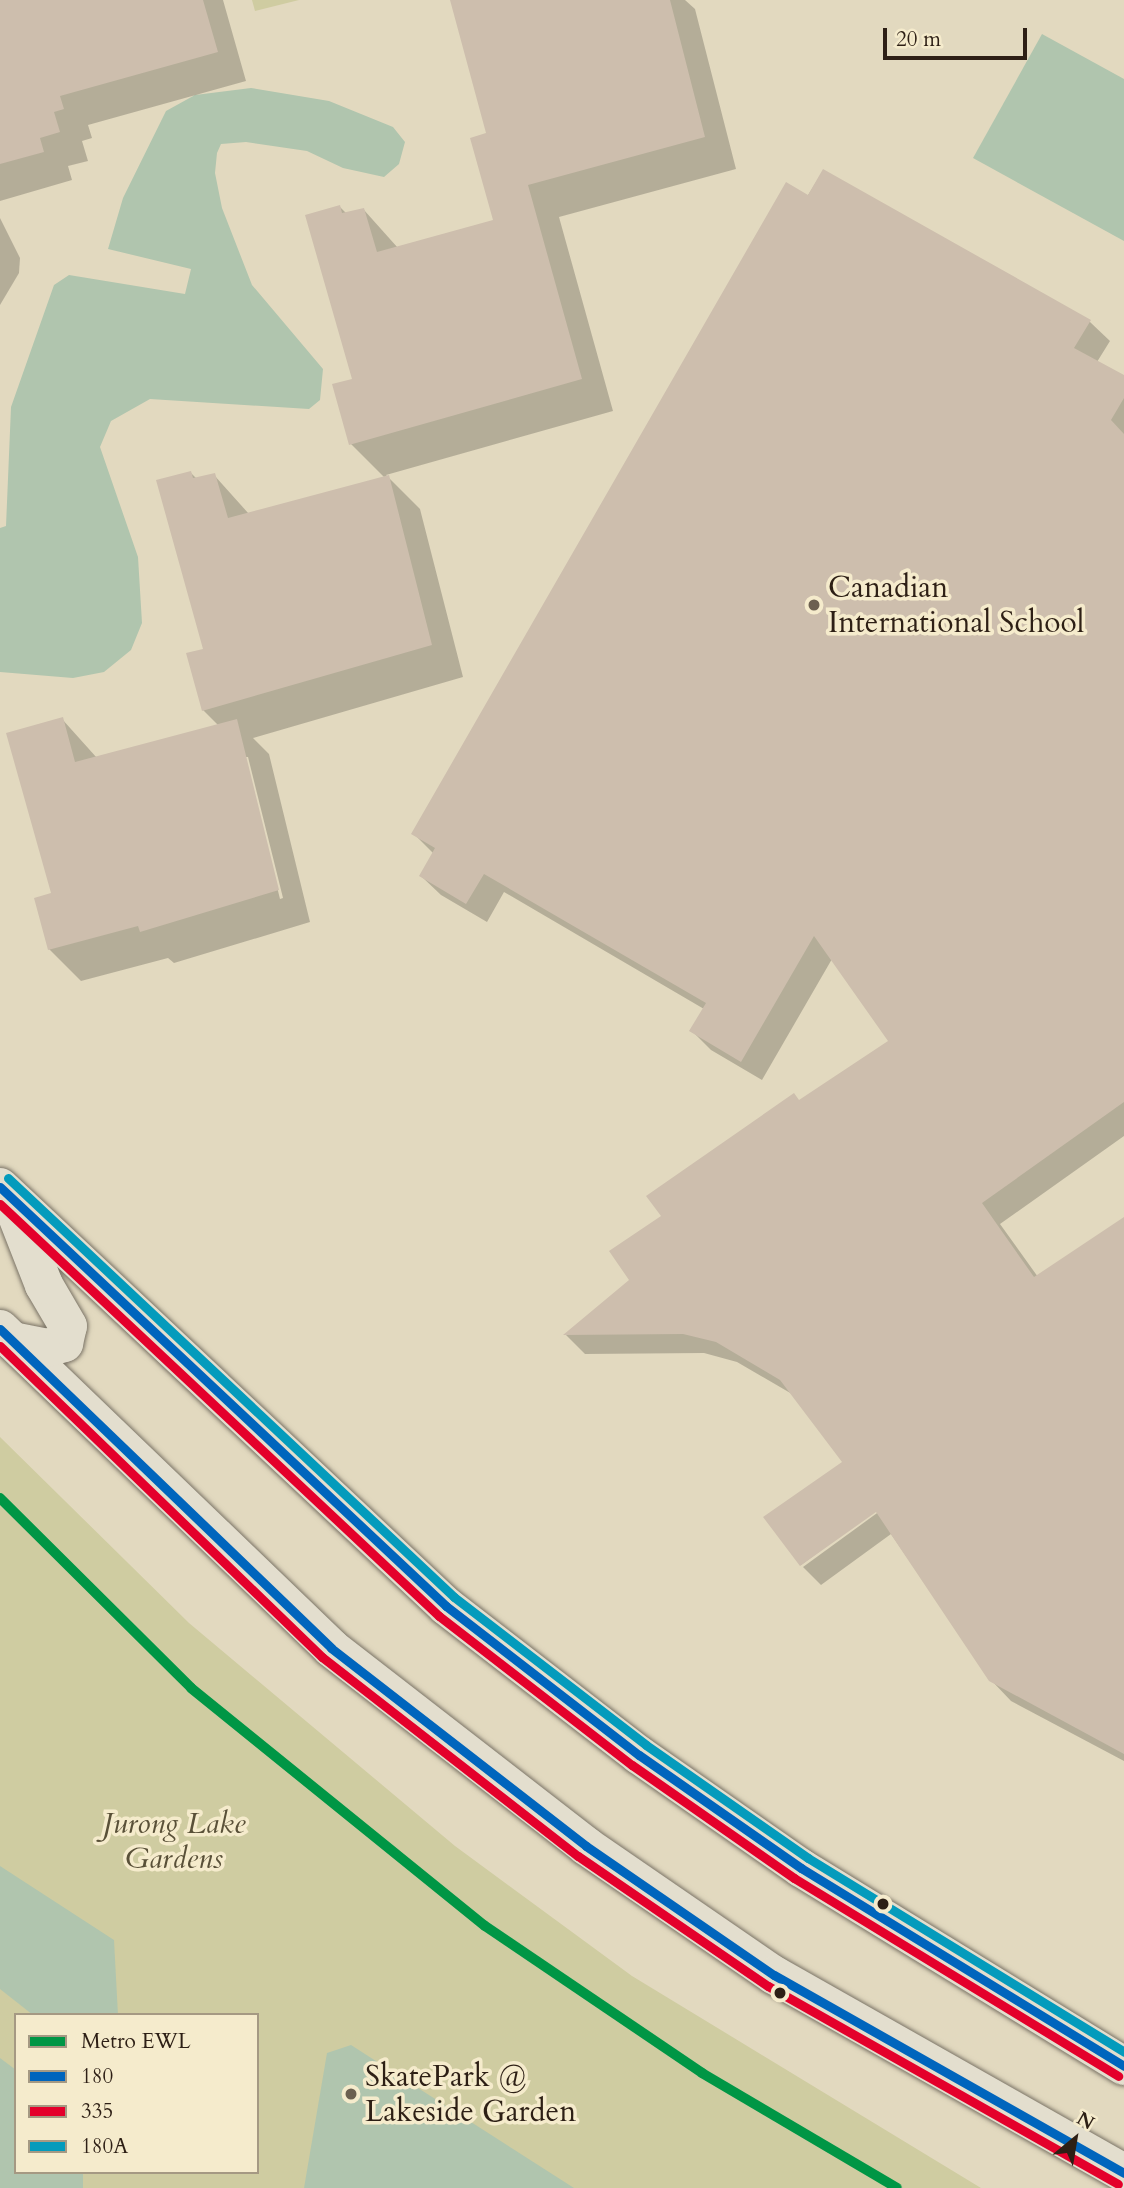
<!DOCTYPE html>
<html>
<head>
<meta charset="utf-8">
<style>
  body { margin:0 }
  #map { position:relative; width:1124px; height:2188px; overflow:hidden; background:#e2d9bf; font-family:Cardo,serif }
  div>[style] { position:absolute }
  .green>* { inset:0; background:#cfcca1 }
  .water>* { inset:0; background:#b0c5ae }
  .shadow>* { inset:0; background:#0003 }
  .building>* { inset:0; background:#cdbead }
  .roads { filter:drop-shadow(0 0 2px #7a7366) drop-shadow(0 0 2px #7a7366) }
  .primary>* { height:38px; margin:-19px; padding:0 19px; transform-origin:19px; border-radius:19px; background:#e3dece }
  .bus-1>* { height:9px; margin:-4.5px; padding:0 4.5px; transform-origin:4.5px; border-radius:4.5px; background:#0065bd }
  .bus-2>* { height:9px; margin:-4.5px; padding:0 4.5px; transform-origin:4.5px; border-radius:4.5px; background:#e4002b }
  .bus-3>* { height:9px; margin:-4.5px; padding:0 4.5px; transform-origin:4.5px; border-radius:4.5px; background:#049bbc }
  .metro-1>* { height:10px; margin:-5px; padding:0 5px; transform-origin:5px; border-radius:5px; background:#009645 }
  .dots>* { width:19px; height:19px; translate:-50% -50%; box-sizing:border-box; border:4px solid #f5ebcc; border-radius:50% }
  span { translate:-50% -50%; white-space:nowrap; text-align:center; line-height:1.15; -webkit-text-stroke:7px #f5ebcc; paint-order:stroke }
  .poi-label { font-size:30px; color:#2d1f15 }
  .left { translate:0 -50%; text-align:left }
  .park-label { font-size:30px; color:#595038; font-style:italic }
  .legend { position:absolute; left:14px; top:2013px; width:245px; height:161px; box-sizing:border-box; background:#f5ebcc; border:2px solid #a59983; margin:0; padding:9px 12px; list-style:none; font-size:21px; color:#2d1f15 }
  .legend li { display:flex; align-items:center; gap:14px; height:35px }
  .legend b { width:35px; border:2px solid #a59983 }
  .north { position:absolute; left:1040px; top:2104px; width:70px; height:70px; -webkit-text-stroke:5px #f5ebcc; paint-order:stroke; rotate:30deg; font-size:19px; font-weight:700; line-height:28px; text-align:center; color:#2d1f15 }
  .north::after { content:''; display:block; margin:auto; width:24px; height:32px; background:#2d1f15; clip-path:polygon(50% 0,100% 100%,50% 72%,0 100%) }
  .scale { position:absolute; left:883px; top:28px; width:144px; height:32px; box-sizing:border-box; border:4px solid #2d1f15; border-top:0; padding-left:9px; font-size:21px; line-height:24px; white-space:nowrap; color:#2d1f15; -webkit-text-stroke:5px #f5ebcc; paint-order:stroke }
</style>
</head>
<body>
<div id="map">
  <div class="green">
    <div style="clip-path:polygon(252px 0,299px 0,255px 11px)"></div>
    <div style="clip-path:polygon(evenodd,0 1437px,189px 1623px,455px 1846px,632px 1976px,981px 2188px,0 2188px,0 1437px,16px 2015px,257px 2015px,257px 2172px,16px 2172px,16px 2015px)"></div>
  </div>
  <div class="water">
    <div style="clip-path:polygon(1042px 34px,1124px 79px,1124px 241px,973px 158px)"></div>
    <div style="clip-path:polygon(251px 88px,329px 101px,393px 127px,405px 142px,399px 164px,384px 177px,343px 168px,307px 151px,246px 142px,221px 144px,217px 153px,215px 173px,222px 208px,252px 285px,323px 369px,320px 400px,309px 409px,150px 399px,111px 421px,100px 447px,138px 557px,142px 623px,131px 650px,104px 672px,73px 678px,0 672px,0 528px,6px 526px,11px 407px,54px 285px,69px 275px,185px 294px,191px 269px,108px 249px,123px 198px,166px 111px,195px 95px)"></div>
    <div style="clip-path:polygon(0 1866px,114px 1940px,118px 2015px,33px 2015px,0 1989px)"></div>
    <div style="clip-path:polygon(351px 2045px,574px 2188px,304px 2188px,327px 2053px)"></div>
    <div style="clip-path:polygon(0 2058px,16px 2070px,16px 2172px,83px 2172px,83px 2188px,0 2188px)"></div>
  </div>
  <div class="shadow">
    <div style="clip-path:polygon(0 0,223px 0,246px 81px,88px 125px,92px 138px,82px 141px,88px 161px,68px 166px,72px 180px,0 201px)"></div>
    <div style="clip-path:polygon(evenodd,452px 0,685px 0,695px 9px,736px 169px,559px 217px,613px 411px,386px 475px,420px 509px,463px 677px,253px 738px,269px 754px,310px 922px,174px 963px,168px 958px,81px 981px,49px 949px,62px 719px,97px 758px,219px 726px,203px 710px,205px 650px,191px 473px,197px 479px,214px 475px,249px 514px,385px 478px,351px 444px,354px 380px,340px 207px,347px 214px,364px 210px,398px 248px,495px 222px,488px 135px,452px 0,245px 757px,248px 757px,283px 898px,280px 899px,245px 757px)"></div>
    <div style="clip-path:polygon(823px 171px,1090px 322px,1110px 341px,1097px 362px,1124px 377px,1124px 1136px,1000px 1224px,1038px 1277px,1124px 1219px,1124px 1761px,1011px 1701px,991px 1680px,891px 1534px,821px 1585px,803px 1567px,884px 1508px,882px 1505px,801px 1565px,766px 1517px,844px 1462px,792px 1394px,737px 1362px,704px 1353px,585px 1354px,566px 1335px,631px 1281px,663px 1217px,800px 1101px,891px 1041px,832px 959px,762px 1080px,711px 1050px,691px 1030px,704px 1009px,504px 892px,487px 922px,441px 895px,421px 876px,434px 854px,413px 833px)"></div>
    <div style="clip-path:polygon(0 218px,20px 258px,19px 273px,0 305px)"></div>
  </div>
  <div class="building">
    <div style="clip-path:polygon(0 0,203px 0,218px 52px,60px 96px,64px 109px,54px 112px,60px 132px,40px 138px,44px 152px,0 164px)"></div>
    <div style="clip-path:polygon(450px 0,670px 0,705px 137px,528px 185px,582px 379px,349px 445px,332px 384px,352px 379px,305px 215px,340px 205px,342px 213px,364px 208px,377px 252px,493px 220px,470px 138px,486px 133px)"></div>
    <div style="clip-path:polygon(823px 169px,1091px 320px,1074px 348px,1124px 375px,1124px 398px,1111px 420px,1124px 434px,1124px 1102px,982px 1203px,1034px 1277px,1124px 1217px,1124px 1754px,989px 1681px,876px 1512px,800px 1566px,763px 1517px,842px 1462px,780px 1380px,716px 1342px,683px 1334px,563px 1335px,629px 1280px,609px 1251px,661px 1216px,646px 1196px,794px 1093px,799px 1100px,888px 1041px,814px 936px,741px 1062px,689px 1031px,706px 1003px,484px 874px,466px 904px,419px 876px,435px 848px,411px 834px,786px 182px,808px 195px)"></div>
    <div style="clip-path:polygon(191px 471px,193px 478px,215px 473px,228px 518px,389px 475px,432px 645px,202px 711px,186px 653px,203px 649px,156px 480px)"></div>
    <div style="clip-path:polygon(63px 717px,75px 762px,237px 719px,279px 890px,140px 932px,138px 926px,48px 950px,34px 898px,51px 893px,6px 733px)"></div>
  </div>
  <div class="roads">
    <div class="primary">
      <div style="left:0;top:1187px;width:612px;rotate:43.21deg"></div>
      <div style="left:446px;top:1606px;width:244px;rotate:37.7deg"></div>
      <div style="left:639px;top:1755px;width:198px;rotate:34.9deg"></div>
      <div style="left:801px;top:1868px;width:379px;rotate:31.5deg"></div>
      <div style="left:0;top:1329px;width:460px;rotate:43.9deg"></div>
      <div style="left:331px;top:1648px;width:323px;rotate:37.8deg"></div>
      <div style="left:586px;top:1846px;width:228px;rotate:34.5deg"></div>
      <div style="left:774px;top:1975px;width:402px;rotate:29.5deg"></div>
      <div style="left:12px;top:1341px;width:36px;rotate:11deg"></div>
      <div style="left:47px;top:1348px;width:18px;rotate:-16deg"></div>
      <div style="left:64px;top:1343px;width:17px;rotate:-77deg"></div>
      <div style="left:68px;top:1326px;width:48px;rotate:-120.3deg"></div>
      <div style="left:44px;top:1285px;width:85px;rotate:-111.4deg"></div>
    </div>
  </div>
  <div class="bus-1">
    <div style="left:0;top:1187px;width:612px;rotate:43.21deg"></div>
    <div style="left:446px;top:1606px;width:244px;rotate:37.7deg"></div>
    <div style="left:639px;top:1755px;width:198px;rotate:34.9deg"></div>
    <div style="left:801px;top:1868px;width:379px;rotate:31.5deg"></div>
    <div style="left:0;top:1329px;width:460px;rotate:43.9deg"></div>
    <div style="left:331px;top:1648px;width:323px;rotate:37.8deg"></div>
    <div style="left:586px;top:1846px;width:228px;rotate:34.5deg"></div>
    <div style="left:774px;top:1975px;width:402px;rotate:29.5deg"></div>
  </div>
  <div class="bus-2">
    <div style="left:0;top:1204px;width:602px;rotate:43.18deg"></div>
    <div style="left:439px;top:1616px;width:244px;rotate:37.7deg"></div>
    <div style="left:632px;top:1765px;width:198px;rotate:34.9deg"></div>
    <div style="left:794px;top:1878px;width:380px;rotate:31.4deg"></div>
    <div style="left:0;top:1346px;width:448px;rotate:44deg"></div>
    <div style="left:322px;top:1657px;width:324px;rotate:37.9deg"></div>
    <div style="left:578px;top:1856px;width:230px;rotate:34.4deg"></div>
    <div style="left:768px;top:1986px;width:402px;rotate:29.5deg"></div>
  </div>
  <div class="bus-3">
    <div style="left:8px;top:1178px;width:612px;rotate:43.21deg"></div>
    <div style="left:454px;top:1597px;width:242px;rotate:37.6deg"></div>
    <div style="left:646px;top:1745px;width:198px;rotate:34.9deg"></div>
    <div style="left:808px;top:1858px;width:371px;rotate:31.5deg"></div>
  </div>
  <div class="metro-1">
    <div style="left:0;top:1498px;width:269px;rotate:44.8deg"></div>
    <div style="left:191px;top:1688px;width:378px;rotate:39deg"></div>
    <div style="left:485px;top:1926px;width:262px;rotate:34.1deg"></div>
    <div style="left:702px;top:2073px;width:226px;rotate:30.5deg"></div>
  </div>
  <div class="dots">
    <div style="left:814px;top:605px;background:#6c6050"></div>
    <div style="left:883px;top:1904px;background:#2d1f15"></div>
    <div style="left:780px;top:1993px;background:#2d1f15"></div>
    <div style="left:351px;top:2094px;background:#6c6050"></div>
  </div>
  <div class="poi-label">
    <span class="left" style="left:828px;top:605px">Canadian<br>International School</span>
    <span class="left" style="left:365px;top:2094px">SkatePark @<br>Lakeside Garden</span>
  </div>
  <div class="park-label">
    <span style="left:174px;top:1841px">Jurong Lake<br>Gardens</span>
  </div>
  <ul class="legend">
  <li><b style="height:9px;background:#009645"></b>Metro EWL</li>
  <li><b style="height:9px;background:#0065bd"></b>180</li>
  <li><b style="height:9px;background:#e4002b"></b>335</li>
  <li><b style="height:9px;background:#049bbc"></b>180A</li>
  </ul>
  <div class="north">N</div>
  <div class="scale">20 m</div>
</div>
</body>
</html>
